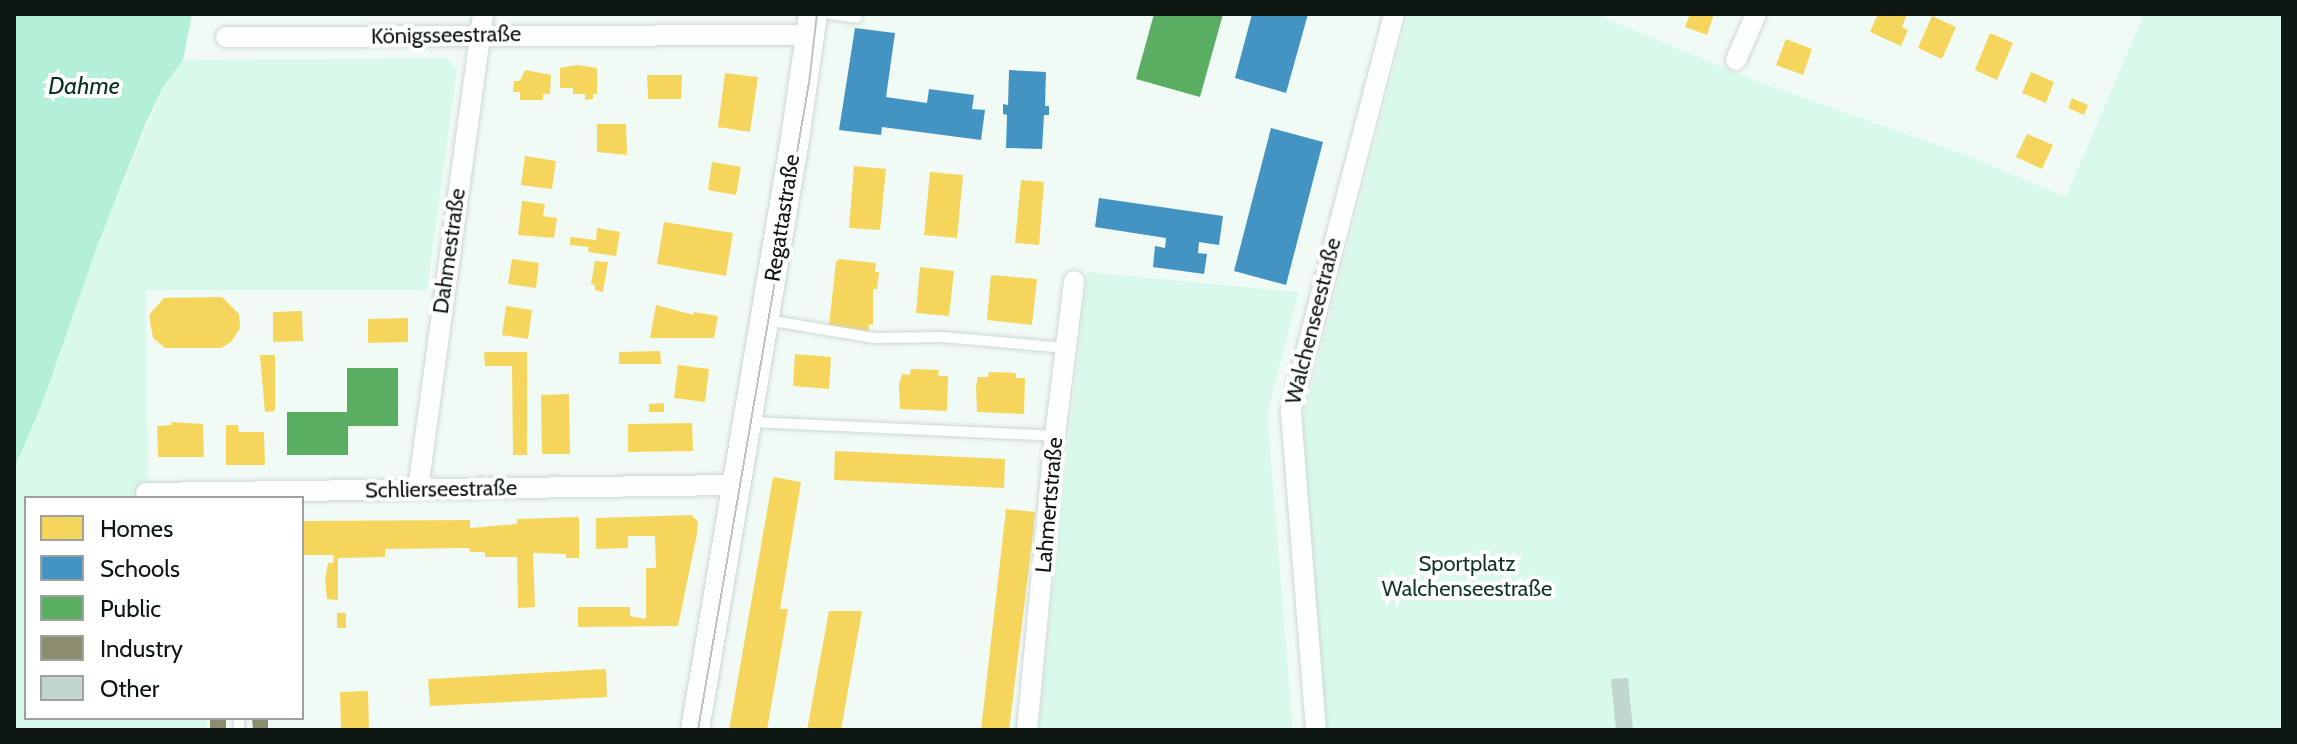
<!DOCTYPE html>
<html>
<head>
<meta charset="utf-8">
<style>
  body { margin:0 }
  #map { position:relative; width:2297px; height:744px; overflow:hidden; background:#f1fbf6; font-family:Cabin,sans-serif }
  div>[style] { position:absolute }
  .green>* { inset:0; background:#d9f9eb }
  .water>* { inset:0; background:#b3f0d7 }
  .homes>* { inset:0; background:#f6d55c }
  .schools>* { inset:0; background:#4393c3 }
  .public>* { inset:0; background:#5aae61 }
  .industry>* { inset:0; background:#8c8c6e }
  .building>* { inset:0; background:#c1d6cd }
  .roads { filter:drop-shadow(0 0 2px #cdd8d3) drop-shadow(0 0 2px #cdd8d3) }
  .lane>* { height:10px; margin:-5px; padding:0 5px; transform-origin:5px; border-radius:5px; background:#fdfefe }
  .street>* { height:20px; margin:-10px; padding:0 10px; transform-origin:10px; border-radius:10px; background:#fdfefe }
  .secondary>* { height:28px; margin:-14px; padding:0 14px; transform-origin:14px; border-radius:14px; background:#fdfefe }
  .tram>* { height:2px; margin:-1px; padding:0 1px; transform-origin:1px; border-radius:1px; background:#c0c3c1 }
  span { translate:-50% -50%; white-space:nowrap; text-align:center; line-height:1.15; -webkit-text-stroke:8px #fff; paint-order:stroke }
  .street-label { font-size:22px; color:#0d1813 }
  .park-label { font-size:22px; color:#12372a }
  .water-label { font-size:24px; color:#0a3124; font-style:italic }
  .frame { position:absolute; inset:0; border:16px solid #0d1813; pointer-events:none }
  .legend { position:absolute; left:24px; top:496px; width:280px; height:224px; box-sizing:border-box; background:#fff; border:2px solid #9ea3a1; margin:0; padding:10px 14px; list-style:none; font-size:24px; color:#0d1813 }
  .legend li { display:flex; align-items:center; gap:16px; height:40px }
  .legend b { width:40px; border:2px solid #9ea3a1 }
</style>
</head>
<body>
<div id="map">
  <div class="green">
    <div style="clip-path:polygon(1408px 14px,1596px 14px,1753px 80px,1971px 157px,2066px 197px,2144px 14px,2283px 14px,2283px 730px,1326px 730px,1302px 422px)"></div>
    <div style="clip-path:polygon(446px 58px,457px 69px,427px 290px,146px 290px,148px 498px,26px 498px,26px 718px,207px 718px,207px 730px,14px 730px,14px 469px,42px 404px,98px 244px,163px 87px,183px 60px)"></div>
    <div style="clip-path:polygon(1087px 272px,1299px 292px,1267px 414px,1293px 730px,1038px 730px)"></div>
  </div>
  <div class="water">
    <div style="clip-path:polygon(14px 14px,192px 14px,183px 60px,163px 87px,146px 123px,98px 244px,42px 404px,14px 469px)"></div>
  </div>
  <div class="homes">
    <div style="clip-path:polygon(1690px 14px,1714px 14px,1707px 35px,1685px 27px)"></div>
    <div style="clip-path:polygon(1878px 14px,1907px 14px,1902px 27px,1908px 30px,1901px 46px,1870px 32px)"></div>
    <div style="clip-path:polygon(1932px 16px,1956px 27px,1942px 59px,1918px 48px)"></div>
    <div style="clip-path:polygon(1990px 33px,2013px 43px,1997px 80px,1975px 70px)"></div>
    <div style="clip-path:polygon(1786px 39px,1812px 49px,1803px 75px,1776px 65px)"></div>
    <div style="clip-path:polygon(577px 65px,597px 68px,597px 94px,593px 94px,593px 99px,585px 100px,585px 94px,573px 94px,573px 88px,560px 88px,560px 68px)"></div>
    <div style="clip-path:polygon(525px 70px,551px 75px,550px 94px,543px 94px,543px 100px,520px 100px,520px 92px,513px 92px,514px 81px,520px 81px)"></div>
    <div style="clip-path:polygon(2031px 72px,2054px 82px,2046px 103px,2022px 93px)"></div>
    <div style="clip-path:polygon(725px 73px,758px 77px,750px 132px,718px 127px)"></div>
    <div style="clip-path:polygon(647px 75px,682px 75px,681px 99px,648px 99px)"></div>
    <div style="clip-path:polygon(2072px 98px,2088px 105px,2084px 115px,2068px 108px)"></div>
    <div style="clip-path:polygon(597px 124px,626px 124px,627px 155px,597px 152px)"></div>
    <div style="clip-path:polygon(2027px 134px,2053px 145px,2042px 169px,2016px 157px)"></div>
    <div style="clip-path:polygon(525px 156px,556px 161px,552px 189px,521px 185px)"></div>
    <div style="clip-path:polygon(712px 162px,741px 167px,736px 195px,708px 190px)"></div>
    <div style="clip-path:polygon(854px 166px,886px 169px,880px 230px,849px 228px)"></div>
    <div style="clip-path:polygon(930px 172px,963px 175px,957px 238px,924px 235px)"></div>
    <div style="clip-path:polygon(1021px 180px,1044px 182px,1039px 245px,1015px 243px)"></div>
    <div style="clip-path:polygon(522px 201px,545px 204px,543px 216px,557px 218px,554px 238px,518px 235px)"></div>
    <div style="clip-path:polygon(664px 222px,733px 233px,726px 276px,657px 264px)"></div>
    <div style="clip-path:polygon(597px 228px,620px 232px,616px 256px,588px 252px,589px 247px,570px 245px,570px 237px,596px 240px)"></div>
    <div style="clip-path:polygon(512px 259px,539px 263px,536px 288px,508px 284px)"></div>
    <div style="clip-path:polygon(839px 259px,876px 263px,875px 272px,879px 272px,877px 289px,873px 289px,873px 325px,869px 324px,868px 334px,829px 325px,836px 262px)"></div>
    <div style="clip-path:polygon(595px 261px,608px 262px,603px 292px,595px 290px,595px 285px,591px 284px)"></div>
    <div style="clip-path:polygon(920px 267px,954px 271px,949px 316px,916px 313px)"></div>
    <div style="clip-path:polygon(991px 275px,1037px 279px,1032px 325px,987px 320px)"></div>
    <div style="clip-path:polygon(222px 297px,239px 314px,240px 328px,231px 342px,221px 348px,165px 348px,153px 338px,149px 315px,164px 298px)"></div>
    <div style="clip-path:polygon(656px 305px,694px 315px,694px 312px,718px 316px,714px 338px,650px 338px)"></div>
    <div style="clip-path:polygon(506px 306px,532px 310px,528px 339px,502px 335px)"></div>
    <div style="clip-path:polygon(302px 311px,303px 341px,273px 342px,273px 312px)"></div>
    <div style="clip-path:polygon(408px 318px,408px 342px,368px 343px,368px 319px)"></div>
    <div style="clip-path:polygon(660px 351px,661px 364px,619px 364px,619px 352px)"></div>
    <div style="clip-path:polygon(484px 352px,527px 352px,527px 455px,513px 455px,512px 366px,485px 366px)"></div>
    <div style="clip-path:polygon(795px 354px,831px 357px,829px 389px,793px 386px)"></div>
    <div style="clip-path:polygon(260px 355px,275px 355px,275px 411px,265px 412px)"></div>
    <div style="clip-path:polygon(678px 365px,709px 369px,705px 402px,674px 398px)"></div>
    <div style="clip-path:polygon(911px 369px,939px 370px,938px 376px,948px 376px,947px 411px,900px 409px,899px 385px,902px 374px,910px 375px)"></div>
    <div style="clip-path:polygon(989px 372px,1016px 373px,1016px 378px,1025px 378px,1024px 414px,977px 412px,976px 386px,978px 377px,988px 377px)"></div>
    <div style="clip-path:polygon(569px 394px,570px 454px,542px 454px,541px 395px)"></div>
    <div style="clip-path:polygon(664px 403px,664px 412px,649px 412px,649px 404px)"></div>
    <div style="clip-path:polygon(171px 422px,203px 424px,204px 457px,158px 457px,157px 426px,172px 425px)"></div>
    <div style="clip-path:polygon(692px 423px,693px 451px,628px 452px,628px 424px)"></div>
    <div style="clip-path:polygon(226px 425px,238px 425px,239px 432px,264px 432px,265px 465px,226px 465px)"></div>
    <div style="clip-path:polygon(835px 451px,1005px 459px,1004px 488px,834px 480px)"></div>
    <div style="clip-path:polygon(773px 477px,801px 482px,780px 609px,788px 609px,767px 730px,729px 730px)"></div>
    <div style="clip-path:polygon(1006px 509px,1035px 512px,1033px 534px,1009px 730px,981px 730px)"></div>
    <div style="clip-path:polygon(692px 515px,698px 522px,697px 534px,678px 626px,578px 627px,578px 607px,630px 607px,630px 616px,646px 619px,646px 568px,656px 568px,655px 536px,628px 536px,628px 548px,596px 549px,596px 518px)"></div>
    <div style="clip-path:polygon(579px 517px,579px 558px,566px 558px,566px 554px,533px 553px,535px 607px,518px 608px,517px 557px,485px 557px,485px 552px,470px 552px,469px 548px,385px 549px,385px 557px,338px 558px,338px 600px,327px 599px,325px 580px,328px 563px,333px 563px,334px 555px,302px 555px,302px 521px,470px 520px,470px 528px,517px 524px,517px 519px)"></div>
    <div style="clip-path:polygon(829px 611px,862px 611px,841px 730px,807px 730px)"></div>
    <div style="clip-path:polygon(337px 613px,346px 613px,346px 628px,337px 628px)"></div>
    <div style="clip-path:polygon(606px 669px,607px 697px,430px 706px,428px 679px)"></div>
    <div style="clip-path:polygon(368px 691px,369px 730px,341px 730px,340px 692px)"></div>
  </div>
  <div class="schools">
    <div style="clip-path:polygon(1252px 14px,1308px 14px,1286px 93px,1235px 78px)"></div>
    <div style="clip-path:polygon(855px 28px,895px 33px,886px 97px,927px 103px,929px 89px,974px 95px,972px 109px,985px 110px,981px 140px,882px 127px,881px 135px,839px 130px)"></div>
    <div style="clip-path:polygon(1009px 70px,1046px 72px,1045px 106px,1049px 106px,1049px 115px,1044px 115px,1042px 149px,1006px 148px,1007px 115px,1003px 114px,1003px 104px,1008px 105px)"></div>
    <div style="clip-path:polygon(1271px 128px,1323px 142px,1286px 285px,1234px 271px)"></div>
    <div style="clip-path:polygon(1099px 198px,1223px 216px,1219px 245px,1199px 242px,1198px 253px,1207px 254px,1204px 274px,1153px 267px,1155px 246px,1165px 248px,1166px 238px,1095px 227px)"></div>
  </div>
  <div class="public">
    <div style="clip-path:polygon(1154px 14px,1223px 14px,1200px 97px,1136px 79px)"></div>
    <div style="clip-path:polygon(347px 368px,398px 368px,398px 426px,348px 426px,348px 455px,287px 455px,287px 412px,347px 412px)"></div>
  </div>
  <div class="industry">
    <div style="clip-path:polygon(210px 718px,226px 718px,226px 730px,210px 730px)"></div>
    <div style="clip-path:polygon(252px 718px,268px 718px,268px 730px,253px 730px)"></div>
  </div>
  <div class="building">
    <div style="clip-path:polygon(1628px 678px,1633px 730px,1616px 730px,1611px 679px)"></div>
  </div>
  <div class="roads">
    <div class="lane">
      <div style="left:830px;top:14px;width:27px;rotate:8deg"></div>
      <div style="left:767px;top:320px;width:109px;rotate:9.5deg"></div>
      <div style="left:874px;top:338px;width:69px;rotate:-0.8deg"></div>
      <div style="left:943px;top:337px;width:123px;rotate:5.1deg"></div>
      <div style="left:750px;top:422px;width:305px;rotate:2.6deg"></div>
      <div style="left:239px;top:718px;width:12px;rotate:90deg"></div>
    </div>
    <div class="street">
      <div style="left:226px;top:37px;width:585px;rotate:-0.2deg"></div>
      <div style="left:1736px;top:60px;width:50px;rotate:-66.5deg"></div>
      <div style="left:418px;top:489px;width:479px;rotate:-82.2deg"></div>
      <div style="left:146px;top:493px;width:591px;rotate:-0.78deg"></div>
      <div style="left:1027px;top:730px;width:295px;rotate:-84.6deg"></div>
      <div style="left:1055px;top:436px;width:156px;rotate:-83deg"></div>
      <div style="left:1316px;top:730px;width:321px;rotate:-94.5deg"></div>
      <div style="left:1291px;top:410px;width:409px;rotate:-75.4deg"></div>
    </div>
    <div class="secondary">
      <div style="left:695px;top:730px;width:599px;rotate:-80.4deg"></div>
      <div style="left:795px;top:139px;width:126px;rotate:-81.8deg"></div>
    </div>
  </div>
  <div class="tram">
    <div style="left:698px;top:730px;width:656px;rotate:-80.27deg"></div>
    <div style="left:809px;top:83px;width:69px;rotate:-83.4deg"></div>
  </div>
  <div class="street-label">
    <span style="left:446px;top:35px;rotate:-1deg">Königsseestraße</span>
    <span style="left:782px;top:218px;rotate:-81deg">Regattastraße</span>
    <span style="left:449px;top:251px;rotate:-82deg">Dahmestraße</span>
    <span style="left:1313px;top:321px;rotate:-76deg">Walchenseestraße</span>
    <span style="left:441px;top:489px;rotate:-1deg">Schlierseestraße</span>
    <span style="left:1049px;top:505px;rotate:-85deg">Lahmertstraße</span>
  </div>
  <div class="park-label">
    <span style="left:1467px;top:576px">Sportplatz<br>Walchenseestraße</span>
  </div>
  <div class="water-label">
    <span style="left:84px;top:86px">Dahme</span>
  </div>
  <div class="frame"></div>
  <ul class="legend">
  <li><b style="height:22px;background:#f6d55c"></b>Homes</li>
  <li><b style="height:22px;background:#4393c3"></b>Schools</li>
  <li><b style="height:22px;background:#5aae61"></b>Public</li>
  <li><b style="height:22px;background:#8c8c6e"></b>Industry</li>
  <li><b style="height:22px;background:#c1d6cd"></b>Other</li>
  </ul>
</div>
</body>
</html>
